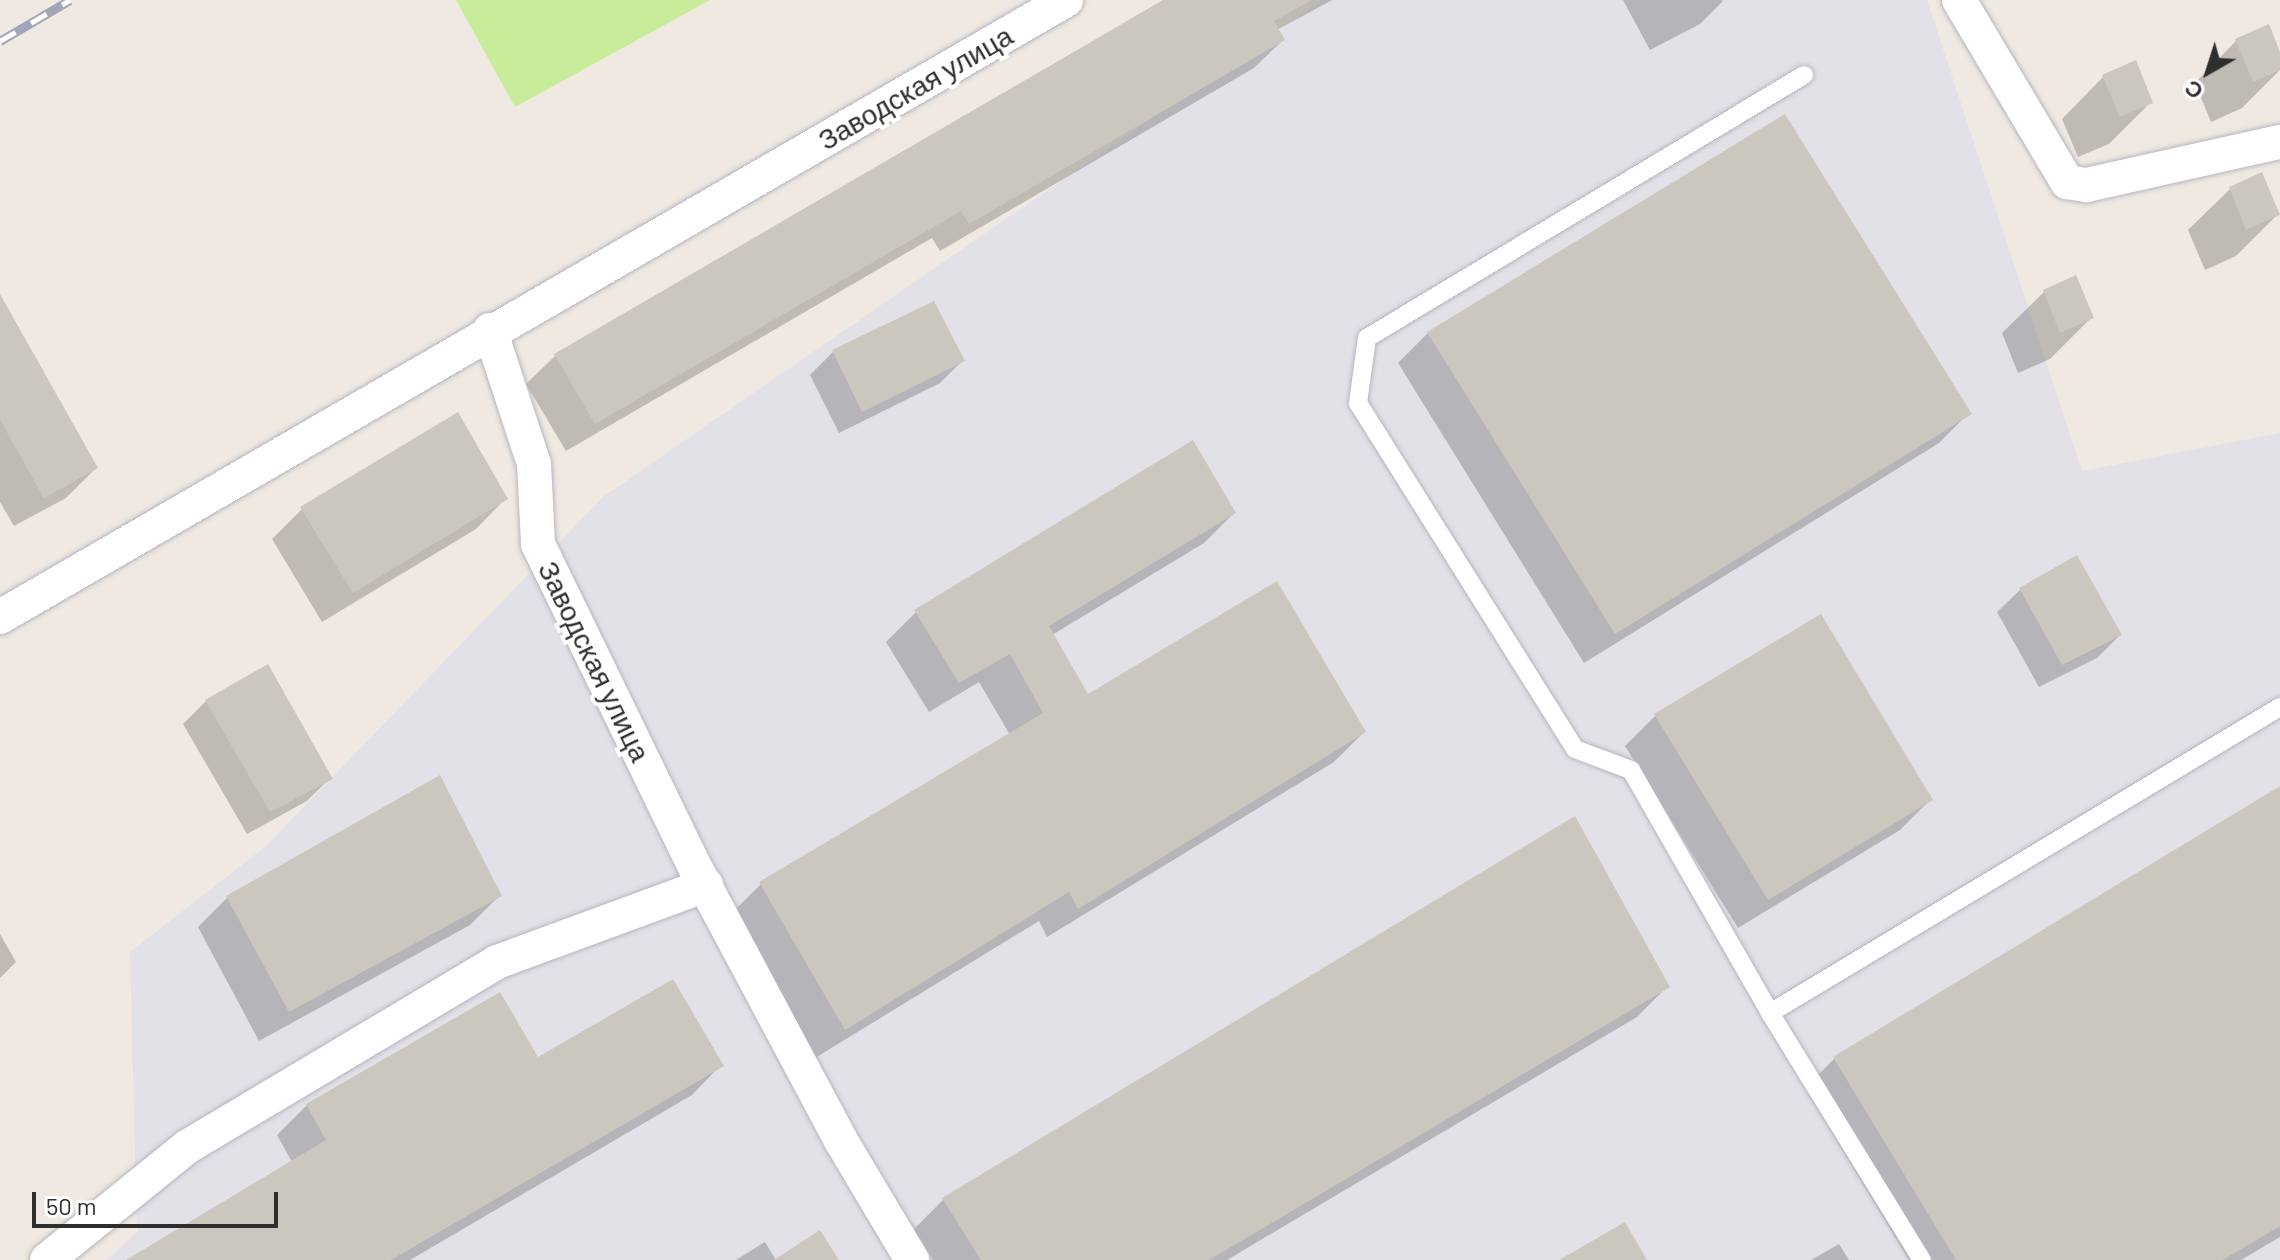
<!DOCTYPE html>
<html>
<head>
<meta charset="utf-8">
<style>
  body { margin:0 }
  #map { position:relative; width:2280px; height:1260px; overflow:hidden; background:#efe9e1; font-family:Barlow,sans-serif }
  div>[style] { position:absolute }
  .industrial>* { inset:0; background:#e3e1e8 }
  .pitch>* { inset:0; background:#c9ec9a }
  .shadow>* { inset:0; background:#0003 }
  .building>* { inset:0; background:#cbc7bf }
  .roads { filter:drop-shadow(0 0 2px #b4b7c1) drop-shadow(0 0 2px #b4b7c1) }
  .lane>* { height:18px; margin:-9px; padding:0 9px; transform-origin:9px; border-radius:9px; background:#fff }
  .street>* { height:34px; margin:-17px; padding:0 17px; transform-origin:17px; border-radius:17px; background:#fff }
  .rail>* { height:9px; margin-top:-4.5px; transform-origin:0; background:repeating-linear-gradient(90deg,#fff 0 18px,#a3a6b8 0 36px); box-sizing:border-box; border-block:2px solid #a3a6b8 }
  span { translate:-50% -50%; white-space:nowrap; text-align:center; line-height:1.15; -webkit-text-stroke:8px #fff; paint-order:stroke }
  .street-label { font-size:28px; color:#2e2e2e }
  .north { position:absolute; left:2168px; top:32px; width:80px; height:80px; -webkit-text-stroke:6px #fff; paint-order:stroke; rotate:219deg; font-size:22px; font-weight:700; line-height:32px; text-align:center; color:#2e2e2e }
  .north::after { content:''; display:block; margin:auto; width:28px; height:36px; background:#2e2e2e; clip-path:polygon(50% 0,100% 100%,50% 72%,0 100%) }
  .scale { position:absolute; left:32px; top:1192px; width:246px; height:36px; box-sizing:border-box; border:4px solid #2e2e2e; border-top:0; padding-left:10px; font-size:24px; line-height:28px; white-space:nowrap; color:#2e2e2e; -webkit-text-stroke:6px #fff; paint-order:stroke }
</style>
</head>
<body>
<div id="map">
  <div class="industrial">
    <div style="clip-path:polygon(1323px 0,1927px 0,2082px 471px,2280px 433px,2280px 1260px,107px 1260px,137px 1232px,130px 952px,265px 847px,603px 497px)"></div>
  </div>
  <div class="pitch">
    <div style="clip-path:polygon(456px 0,710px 0,515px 107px)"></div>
  </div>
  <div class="shadow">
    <div style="clip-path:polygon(1167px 0,1332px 0,1277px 30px,1283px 40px,1254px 68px,940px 251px,932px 238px,566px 451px,526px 384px,555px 356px)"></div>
    <div style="clip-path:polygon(1623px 0,1722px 0,1723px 1px,1700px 24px,1650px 50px)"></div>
    <div style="clip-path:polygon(2236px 41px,2280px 57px,2280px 70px,2242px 108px,2211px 122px,2195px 83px)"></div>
    <div style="clip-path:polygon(2103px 77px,2151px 102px,2109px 144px,2078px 157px,2062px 119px)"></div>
    <div style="clip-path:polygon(2230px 189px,2278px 214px,2236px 256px,2205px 270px,2188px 230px)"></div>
    <div style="clip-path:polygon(2044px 292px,2092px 317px,2050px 359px,2018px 373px,2002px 333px)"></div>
    <div style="clip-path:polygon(0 298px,96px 468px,66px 498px,14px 526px,0 502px)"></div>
    <div style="clip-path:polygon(933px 304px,963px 360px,940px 383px,839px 433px,810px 375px,833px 352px)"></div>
    <div style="clip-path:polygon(1428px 333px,1969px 413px,1939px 443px,1584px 663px,1398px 363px)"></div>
    <div style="clip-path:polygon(505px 499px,476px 529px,322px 622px,272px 539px,302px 509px)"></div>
    <div style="clip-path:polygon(1234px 513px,1204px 543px,1052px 635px,1087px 697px,1364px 732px,1334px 762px,1047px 937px,1039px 921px,815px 1058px,731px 914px,761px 884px,1010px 735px,979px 682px,929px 712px,886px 642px,916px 612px)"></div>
    <div style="clip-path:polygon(2076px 558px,2120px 635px,2097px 658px,2039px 687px,1997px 612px,2020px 590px)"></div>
    <div style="clip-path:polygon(206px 701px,330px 778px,307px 801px,247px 834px,183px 724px)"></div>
    <div style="clip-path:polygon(1655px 716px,1930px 800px,1900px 830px,1738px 928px,1625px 746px)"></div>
    <div style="clip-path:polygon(2280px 788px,2280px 1237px,2241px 1260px,1909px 1260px,1805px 1088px,1835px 1058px)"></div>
    <div style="clip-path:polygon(500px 895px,470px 925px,259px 1041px,198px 927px,228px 897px)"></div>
    <div style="clip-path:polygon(0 934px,16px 962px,0 978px)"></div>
    <div style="clip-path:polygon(1667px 987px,1637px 1017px,1227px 1260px,933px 1260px,914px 1229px,944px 1199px)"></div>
    <div style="clip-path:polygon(537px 1060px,721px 1065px,692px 1095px,410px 1260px,138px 1260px,292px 1162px,277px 1135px,307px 1105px)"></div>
    <div style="clip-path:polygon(765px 1242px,776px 1260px,736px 1260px)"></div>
    <div style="clip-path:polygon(1839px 1244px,1849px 1260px,1811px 1260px)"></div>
  </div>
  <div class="building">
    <div style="clip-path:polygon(1163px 0,1312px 0,1274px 21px,1285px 40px,969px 224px,961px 211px,595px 424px,554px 354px)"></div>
    <div style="clip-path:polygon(2269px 24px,2280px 52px,2280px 70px,2253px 82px,2235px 39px)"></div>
    <div style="clip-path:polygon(2136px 60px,2153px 103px,2120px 117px,2102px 75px)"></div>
    <div style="clip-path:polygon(1785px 114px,1972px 414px,1615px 634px,1427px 332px)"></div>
    <div style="clip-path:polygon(2262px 172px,2280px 215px,2246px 230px,2229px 187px)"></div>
    <div style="clip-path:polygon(2076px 275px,2094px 318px,2060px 333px,2043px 290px)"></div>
    <div style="clip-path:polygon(0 294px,98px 468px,44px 498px,0 420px)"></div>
    <div style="clip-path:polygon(934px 301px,965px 361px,862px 412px,832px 350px)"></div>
    <div style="clip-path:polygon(458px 412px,508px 499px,353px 593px,300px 507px)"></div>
    <div style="clip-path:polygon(1193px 440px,1236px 513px,1049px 626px,1088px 694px,1277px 581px,1366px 732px,1078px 909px,1069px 892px,845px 1030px,759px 882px,1043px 713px,1010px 654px,959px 683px,914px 610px)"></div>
    <div style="clip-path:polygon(2077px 555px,2122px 635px,2062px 665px,2019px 588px)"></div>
    <div style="clip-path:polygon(1821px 614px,1933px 800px,1768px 900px,1654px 714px)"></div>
    <div style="clip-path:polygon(268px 664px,333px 779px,270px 812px,205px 700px)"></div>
    <div style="clip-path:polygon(440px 775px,502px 896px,289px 1012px,226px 896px)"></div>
    <div style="clip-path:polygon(2280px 786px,2280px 1226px,2223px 1260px,1956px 1260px,1833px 1057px)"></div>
    <div style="clip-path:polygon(1575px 816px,1670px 987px,1209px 1260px,981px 1260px,942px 1198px)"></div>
    <div style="clip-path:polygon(673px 979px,724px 1066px,391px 1260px,126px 1260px,326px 1140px,306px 1104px,500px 992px,538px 1057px)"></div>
    <div style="clip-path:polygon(1625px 1222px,1647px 1260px,1559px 1260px)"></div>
    <div style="clip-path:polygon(820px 1230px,839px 1260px,774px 1260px)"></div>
  </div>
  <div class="roads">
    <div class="lane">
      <div style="left:1804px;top:75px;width:510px;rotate:148.96deg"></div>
      <div style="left:1367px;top:338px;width:66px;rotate:97.9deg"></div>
      <div style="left:1358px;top:403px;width:408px;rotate:57.9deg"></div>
      <div style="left:1575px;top:749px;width:60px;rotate:20.6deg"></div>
      <div style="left:1631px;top:770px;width:280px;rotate:60.2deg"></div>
      <div style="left:1770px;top:1013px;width:290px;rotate:58.4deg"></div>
      <div style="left:1770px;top:1013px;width:595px;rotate:-30.96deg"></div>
    </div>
    <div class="street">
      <div style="left:1959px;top:0;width:212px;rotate:59.3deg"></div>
      <div style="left:2067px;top:182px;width:20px;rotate:9deg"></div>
      <div style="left:2087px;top:185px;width:198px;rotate:-12.6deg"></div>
      <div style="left:490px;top:330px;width:141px;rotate:71.8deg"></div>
      <div style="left:534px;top:464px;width:80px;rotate:87.1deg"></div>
      <div style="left:538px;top:544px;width:359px;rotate:64.1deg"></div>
      <div style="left:695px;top:867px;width:308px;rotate:61.9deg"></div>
      <div style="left:840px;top:1139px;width:141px;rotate:59.2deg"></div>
      <div style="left:0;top:617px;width:1232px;rotate:-30.06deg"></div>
      <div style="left:47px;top:1260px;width:180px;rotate:-38.9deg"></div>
      <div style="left:187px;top:1147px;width:361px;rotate:-30.8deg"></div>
      <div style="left:497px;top:962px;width:223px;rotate:-20.2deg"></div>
    </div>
  </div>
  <div class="rail">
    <div style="left:0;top:41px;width:81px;rotate:-30.4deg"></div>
  </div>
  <div class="street-label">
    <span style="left:915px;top:87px;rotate:-30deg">Заводская улица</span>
    <span style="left:595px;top:661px;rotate:64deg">Заводская улица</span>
  </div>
  <div class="north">С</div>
  <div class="scale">50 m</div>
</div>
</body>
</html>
